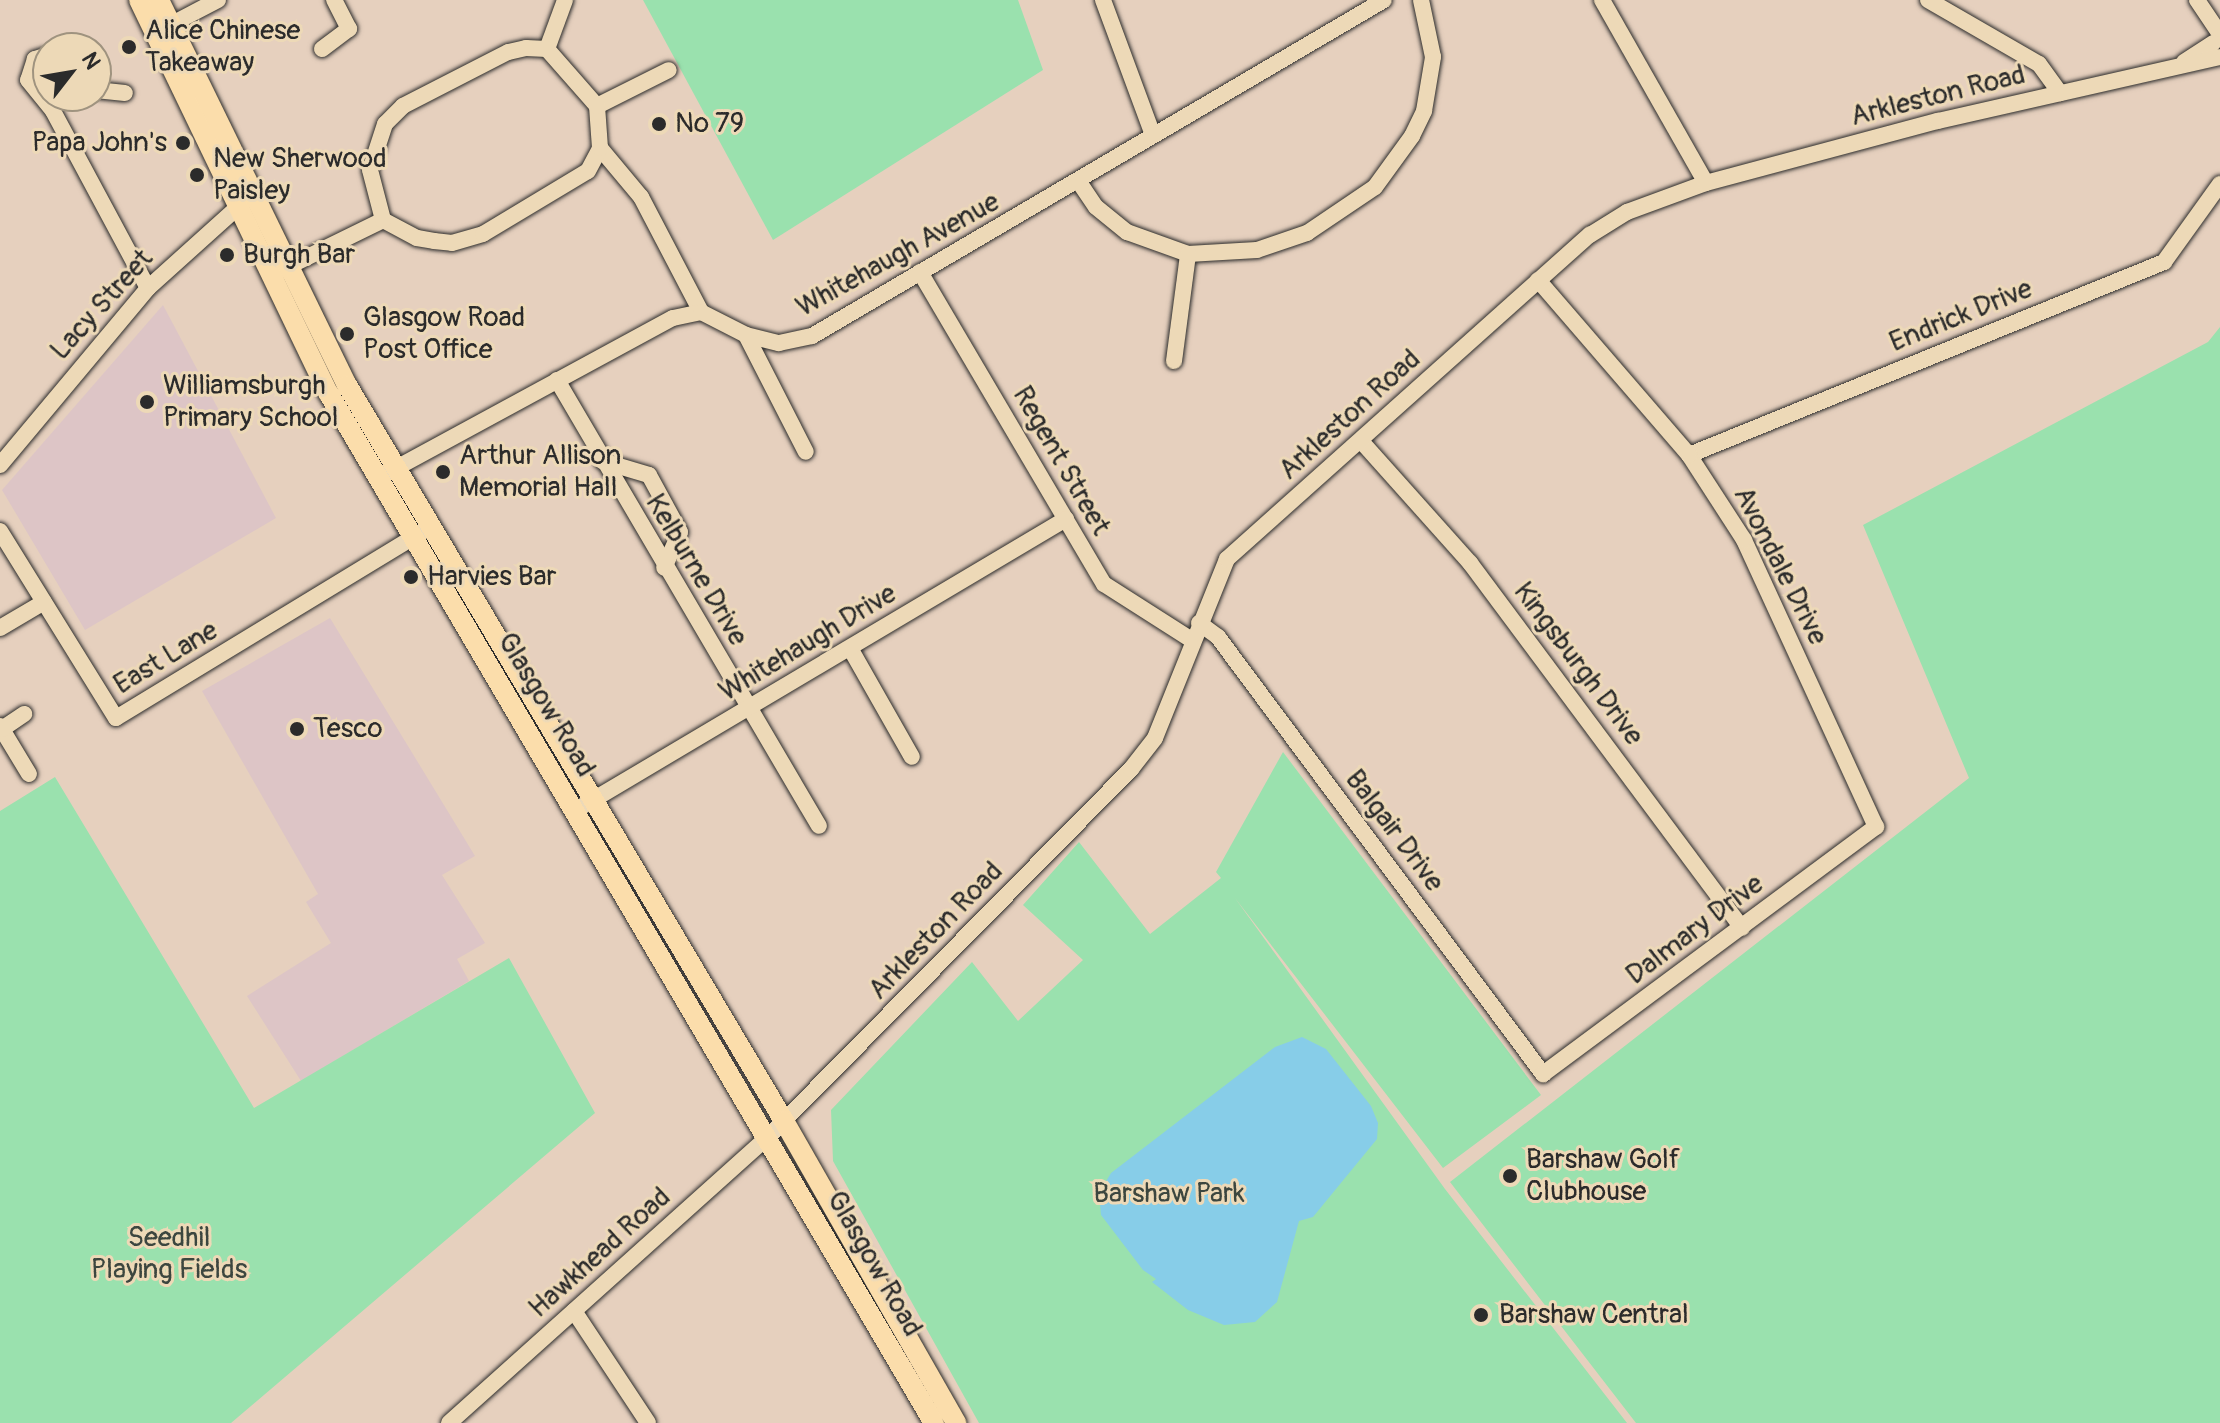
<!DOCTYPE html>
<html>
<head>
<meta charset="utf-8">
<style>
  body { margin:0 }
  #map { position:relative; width:2220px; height:1423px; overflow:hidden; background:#e6d0be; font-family:Pangolin,sans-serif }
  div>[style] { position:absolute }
  .built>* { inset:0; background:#ddc5c6 }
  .green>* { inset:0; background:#9ae1ae }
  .water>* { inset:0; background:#87cde8 }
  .roads { filter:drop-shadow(0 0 2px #2b2b2b) drop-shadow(0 0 2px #2b2b2b) }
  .minor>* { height:16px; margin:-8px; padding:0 8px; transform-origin:8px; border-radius:8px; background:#edd9b7 }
  .major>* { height:20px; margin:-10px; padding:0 10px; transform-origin:10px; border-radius:10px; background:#fbddab }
  .dots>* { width:22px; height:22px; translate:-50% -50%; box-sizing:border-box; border:4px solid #edd9b7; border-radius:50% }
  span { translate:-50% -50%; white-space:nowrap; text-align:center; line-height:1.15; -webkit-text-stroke:6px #edd9b7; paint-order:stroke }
  .poi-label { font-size:28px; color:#2b2b2b }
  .left { translate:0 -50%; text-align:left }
  .right { translate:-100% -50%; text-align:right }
  .street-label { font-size:28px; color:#2b2b2b }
  .park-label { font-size:28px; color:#3c463f }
  .north { position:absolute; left:32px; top:32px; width:80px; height:80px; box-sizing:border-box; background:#edd9b7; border:2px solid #9f937f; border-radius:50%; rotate:59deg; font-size:22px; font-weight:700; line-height:32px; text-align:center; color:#2b2b2b }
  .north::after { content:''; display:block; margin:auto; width:28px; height:36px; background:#2b2b2b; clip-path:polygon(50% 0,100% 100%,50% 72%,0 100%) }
</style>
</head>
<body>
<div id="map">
  <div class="built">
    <div style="clip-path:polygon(163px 305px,276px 518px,85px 630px,2px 490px)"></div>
    <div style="clip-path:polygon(330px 618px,475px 856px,442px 875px,485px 943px,457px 959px,469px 981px,301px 1081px,247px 996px,331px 943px,306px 902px,318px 894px,202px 691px)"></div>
  </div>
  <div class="green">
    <div style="clip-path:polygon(643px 0,1018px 0,1043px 70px,773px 240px)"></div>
    <div style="clip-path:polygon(2220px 327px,2220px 1423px,1636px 1423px,1450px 1182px,1969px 778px,1863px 525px,2208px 342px)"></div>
    <div style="clip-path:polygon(1283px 752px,1541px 1095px,1443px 1168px,1235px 898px,1445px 1189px,1627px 1423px,979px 1423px,833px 1161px,831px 1110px,972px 962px,1018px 1021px,1083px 960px,1023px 905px,1079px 842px,1150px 934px,1221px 878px,1216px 872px)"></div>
    <div style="clip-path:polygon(55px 777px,254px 1108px,509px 958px,595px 1113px,231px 1423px,0 1423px,0 811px)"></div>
  </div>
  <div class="water">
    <div style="clip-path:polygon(1302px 1037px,1326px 1049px,1371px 1106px,1378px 1123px,1377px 1139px,1313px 1217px,1299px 1221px,1277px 1302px,1255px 1322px,1224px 1325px,1188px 1310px,1152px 1282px,1156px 1279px,1143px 1270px,1101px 1215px,1099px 1193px,1111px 1173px,1275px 1047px)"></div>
  </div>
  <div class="roads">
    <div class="minor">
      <div style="left:1103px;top:0;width:144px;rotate:69.7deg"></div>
      <div style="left:1602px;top:0;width:210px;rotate:60.4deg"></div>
      <div style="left:1928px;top:0;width:128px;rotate:30deg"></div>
      <div style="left:2039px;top:64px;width:36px;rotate:54deg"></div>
      <div style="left:2197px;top:0;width:40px;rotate:56deg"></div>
      <div style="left:172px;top:24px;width:52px;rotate:-27.6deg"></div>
      <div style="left:322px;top:49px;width:34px;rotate:-37deg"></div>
      <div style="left:349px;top:29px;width:33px;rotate:-117deg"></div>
      <div style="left:547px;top:49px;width:52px;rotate:-69.8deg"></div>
      <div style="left:48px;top:55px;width:14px;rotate:163deg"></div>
      <div style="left:35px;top:59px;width:22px;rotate:108deg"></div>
      <div style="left:28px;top:80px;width:40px;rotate:51deg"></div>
      <div style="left:53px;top:111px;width:201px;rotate:61.8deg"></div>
      <div style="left:2184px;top:62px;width:35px;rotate:-33deg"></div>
      <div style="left:96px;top:90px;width:29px;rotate:6deg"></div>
      <div style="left:597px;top:106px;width:80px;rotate:-26.6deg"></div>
      <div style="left:600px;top:148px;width:64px;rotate:50.1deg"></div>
      <div style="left:641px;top:197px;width:130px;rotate:62.4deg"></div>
      <div style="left:1079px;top:182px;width:30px;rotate:56deg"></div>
      <div style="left:1096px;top:207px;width:40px;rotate:39deg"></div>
      <div style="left:1127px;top:232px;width:65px;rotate:19.8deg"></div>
      <div style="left:1188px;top:254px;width:69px;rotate:-3.3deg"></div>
      <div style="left:1257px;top:250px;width:53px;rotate:-18.8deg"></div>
      <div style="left:1307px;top:233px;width:82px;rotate:-34.1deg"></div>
      <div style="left:1375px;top:187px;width:63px;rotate:-54deg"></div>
      <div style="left:1412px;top:136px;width:28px;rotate:-64deg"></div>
      <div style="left:1424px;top:111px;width:55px;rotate:-80.5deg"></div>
      <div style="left:1433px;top:57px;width:58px;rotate:-101.9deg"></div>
      <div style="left:279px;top:271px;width:116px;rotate:-26.1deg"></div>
      <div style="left:383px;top:220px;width:38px;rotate:28deg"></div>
      <div style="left:417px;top:238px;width:17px;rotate:10deg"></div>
      <div style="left:434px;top:241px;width:18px;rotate:6deg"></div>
      <div style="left:452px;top:243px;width:32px;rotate:-16deg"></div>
      <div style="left:483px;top:234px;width:122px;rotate:-31deg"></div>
      <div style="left:588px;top:171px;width:26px;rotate:-62deg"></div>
      <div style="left:600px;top:148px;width:42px;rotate:-94.1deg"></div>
      <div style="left:597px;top:106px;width:76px;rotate:-131.3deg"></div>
      <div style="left:547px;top:49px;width:21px;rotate:-177deg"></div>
      <div style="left:526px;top:48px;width:18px;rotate:167deg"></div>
      <div style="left:508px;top:52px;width:118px;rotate:152.8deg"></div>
      <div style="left:403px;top:106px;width:25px;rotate:135deg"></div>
      <div style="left:385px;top:124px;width:48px;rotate:108.1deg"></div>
      <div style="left:370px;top:170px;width:52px;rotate:75.4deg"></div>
      <div style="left:920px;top:272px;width:362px;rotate:59.5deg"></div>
      <div style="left:1104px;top:584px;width:106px;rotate:32.6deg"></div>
      <div style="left:746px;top:335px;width:131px;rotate:62.9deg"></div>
      <div style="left:1174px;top:361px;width:108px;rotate:-82.5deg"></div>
      <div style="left:557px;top:380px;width:517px;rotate:59.57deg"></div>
      <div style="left:1361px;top:441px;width:164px;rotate:48.2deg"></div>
      <div style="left:1470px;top:563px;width:455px;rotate:53.3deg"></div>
      <div style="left:1689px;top:455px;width:513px;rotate:-22.11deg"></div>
      <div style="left:2164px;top:262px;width:96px;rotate:-54.3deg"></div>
      <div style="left:602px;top:461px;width:49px;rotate:16.6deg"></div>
      <div style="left:649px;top:475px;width:65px;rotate:61.5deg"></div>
      <div style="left:680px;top:532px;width:39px;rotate:114deg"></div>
      <div style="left:0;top:465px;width:231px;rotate:-50.1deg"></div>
      <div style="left:148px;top:288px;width:133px;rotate:-42deg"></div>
      <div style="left:387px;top:473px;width:325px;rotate:-28.5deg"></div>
      <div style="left:673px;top:318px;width:29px;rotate:-12deg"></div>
      <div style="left:701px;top:312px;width:51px;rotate:27.1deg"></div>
      <div style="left:746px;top:335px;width:34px;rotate:14deg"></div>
      <div style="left:779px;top:343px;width:34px;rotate:-12deg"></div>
      <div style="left:812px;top:336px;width:663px;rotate:-30.43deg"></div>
      <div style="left:0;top:531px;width:220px;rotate:58.2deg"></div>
      <div style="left:116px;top:718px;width:366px;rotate:-31.3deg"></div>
      <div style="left:1199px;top:623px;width:24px;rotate:36deg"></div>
      <div style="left:1218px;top:637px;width:545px;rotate:53.36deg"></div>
      <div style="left:1543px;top:1074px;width:415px;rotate:-36.6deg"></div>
      <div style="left:1876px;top:827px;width:316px;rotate:-114.7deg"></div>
      <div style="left:1744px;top:540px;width:101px;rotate:-122.9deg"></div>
      <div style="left:1689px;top:455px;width:231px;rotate:-130.8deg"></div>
      <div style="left:0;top:628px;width:51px;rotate:-30.6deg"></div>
      <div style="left:850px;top:648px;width:125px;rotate:60.4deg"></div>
      <div style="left:0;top:726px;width:56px;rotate:58.9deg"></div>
      <div style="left:2px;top:729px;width:27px;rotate:-34deg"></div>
      <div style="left:576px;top:810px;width:570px;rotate:-30.71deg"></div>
      <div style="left:574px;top:1311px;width:134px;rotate:56.5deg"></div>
      <div style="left:449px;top:1423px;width:428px;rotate:-41.9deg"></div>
      <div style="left:768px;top:1137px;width:517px;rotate:-45.39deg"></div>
      <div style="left:1131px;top:769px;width:39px;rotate:-52deg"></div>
      <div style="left:1155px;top:738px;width:193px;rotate:-68.1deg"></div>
      <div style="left:1227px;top:559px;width:487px;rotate:-41.8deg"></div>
      <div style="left:1590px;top:235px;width:44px;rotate:-31.9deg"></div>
      <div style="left:1627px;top:212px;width:84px;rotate:-20.2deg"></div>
      <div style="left:1706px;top:183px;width:240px;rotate:-15deg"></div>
      <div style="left:1938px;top:121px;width:289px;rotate:-12.8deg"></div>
    </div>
    <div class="major">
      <div style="left:139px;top:0;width:437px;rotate:64.3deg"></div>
      <div style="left:329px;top:394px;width:1194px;rotate:59.55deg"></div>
      <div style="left:159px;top:0;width:428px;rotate:64deg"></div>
      <div style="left:347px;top:385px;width:856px;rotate:59.3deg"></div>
      <div style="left:784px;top:1121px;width:348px;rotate:60.3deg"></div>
    </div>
  </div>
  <div class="dots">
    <div style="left:129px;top:47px;background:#2b2b2b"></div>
    <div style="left:659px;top:124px;background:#2b2b2b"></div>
    <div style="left:183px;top:143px;background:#2b2b2b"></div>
    <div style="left:197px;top:175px;background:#2b2b2b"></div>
    <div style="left:227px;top:255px;background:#2b2b2b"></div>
    <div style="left:347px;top:334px;background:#2b2b2b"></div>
    <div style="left:147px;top:402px;background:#2b2b2b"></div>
    <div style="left:443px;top:472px;background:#2b2b2b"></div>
    <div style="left:411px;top:577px;background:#2b2b2b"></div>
    <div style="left:297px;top:729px;background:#2b2b2b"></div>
    <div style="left:1510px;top:1176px;background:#2b2b2b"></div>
    <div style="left:1481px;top:1315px;background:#2b2b2b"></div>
  </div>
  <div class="poi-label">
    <span class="left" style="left:145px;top:47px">Alice Chinese<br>Takeaway</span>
    <span class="left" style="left:675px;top:124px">No 79</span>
    <span class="right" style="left:167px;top:143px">Papa John's</span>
    <span class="left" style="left:213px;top:175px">New Sherwood<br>Paisley</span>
    <span class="left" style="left:243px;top:255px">Burgh Bar</span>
    <span class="left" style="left:363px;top:334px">Glasgow Road<br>Post Office</span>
    <span class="left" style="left:163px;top:402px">Williamsburgh<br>Primary School</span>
    <span class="left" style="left:459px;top:472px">Arthur Allison<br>Memorial Hall</span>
    <span class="left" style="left:427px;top:577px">Harvies Bar</span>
    <span class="left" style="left:313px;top:729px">Tesco</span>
    <span class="left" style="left:1526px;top:1176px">Barshaw Golf<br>Clubhouse</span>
    <span class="left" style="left:1499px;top:1315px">Barshaw Central</span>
  </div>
  <div class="street-label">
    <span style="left:1938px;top:96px;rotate:-14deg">Arkleston Road</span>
    <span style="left:898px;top:255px;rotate:-29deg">Whitehaugh Avenue</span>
    <span style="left:102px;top:305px;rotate:-48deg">Lacy Street</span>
    <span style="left:1961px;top:316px;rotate:-22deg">Endrick Drive</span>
    <span style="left:1350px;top:415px;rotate:-42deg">Arkleston Road</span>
    <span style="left:1061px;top:461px;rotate:60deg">Regent Street</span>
    <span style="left:1780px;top:566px;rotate:63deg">Avondale Drive</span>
    <span style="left:696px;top:570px;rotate:59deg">Kelburne Drive</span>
    <span style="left:808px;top:643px;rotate:-31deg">Whitehaugh Drive</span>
    <span style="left:166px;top:658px;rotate:-31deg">East Lane</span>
    <span style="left:1578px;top:664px;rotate:53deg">Kingsburgh Drive</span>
    <span style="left:546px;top:705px;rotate:59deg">Glasgow Road</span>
    <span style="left:1394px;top:831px;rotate:53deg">Balgair Drive</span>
    <span style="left:1695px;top:930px;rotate:-37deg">Dalmary Drive</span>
    <span style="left:936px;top:931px;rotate:-46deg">Arkleston Road</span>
    <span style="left:600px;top:1253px;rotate:-42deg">Hawkhead Road</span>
    <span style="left:874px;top:1264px;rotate:60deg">Glasgow Road</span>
  </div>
  <div class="park-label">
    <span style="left:1169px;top:1194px">Barshaw Park</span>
    <span style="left:169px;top:1254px">Seedhil<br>Playing Fields</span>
  </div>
  <div class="north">N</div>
</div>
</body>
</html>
